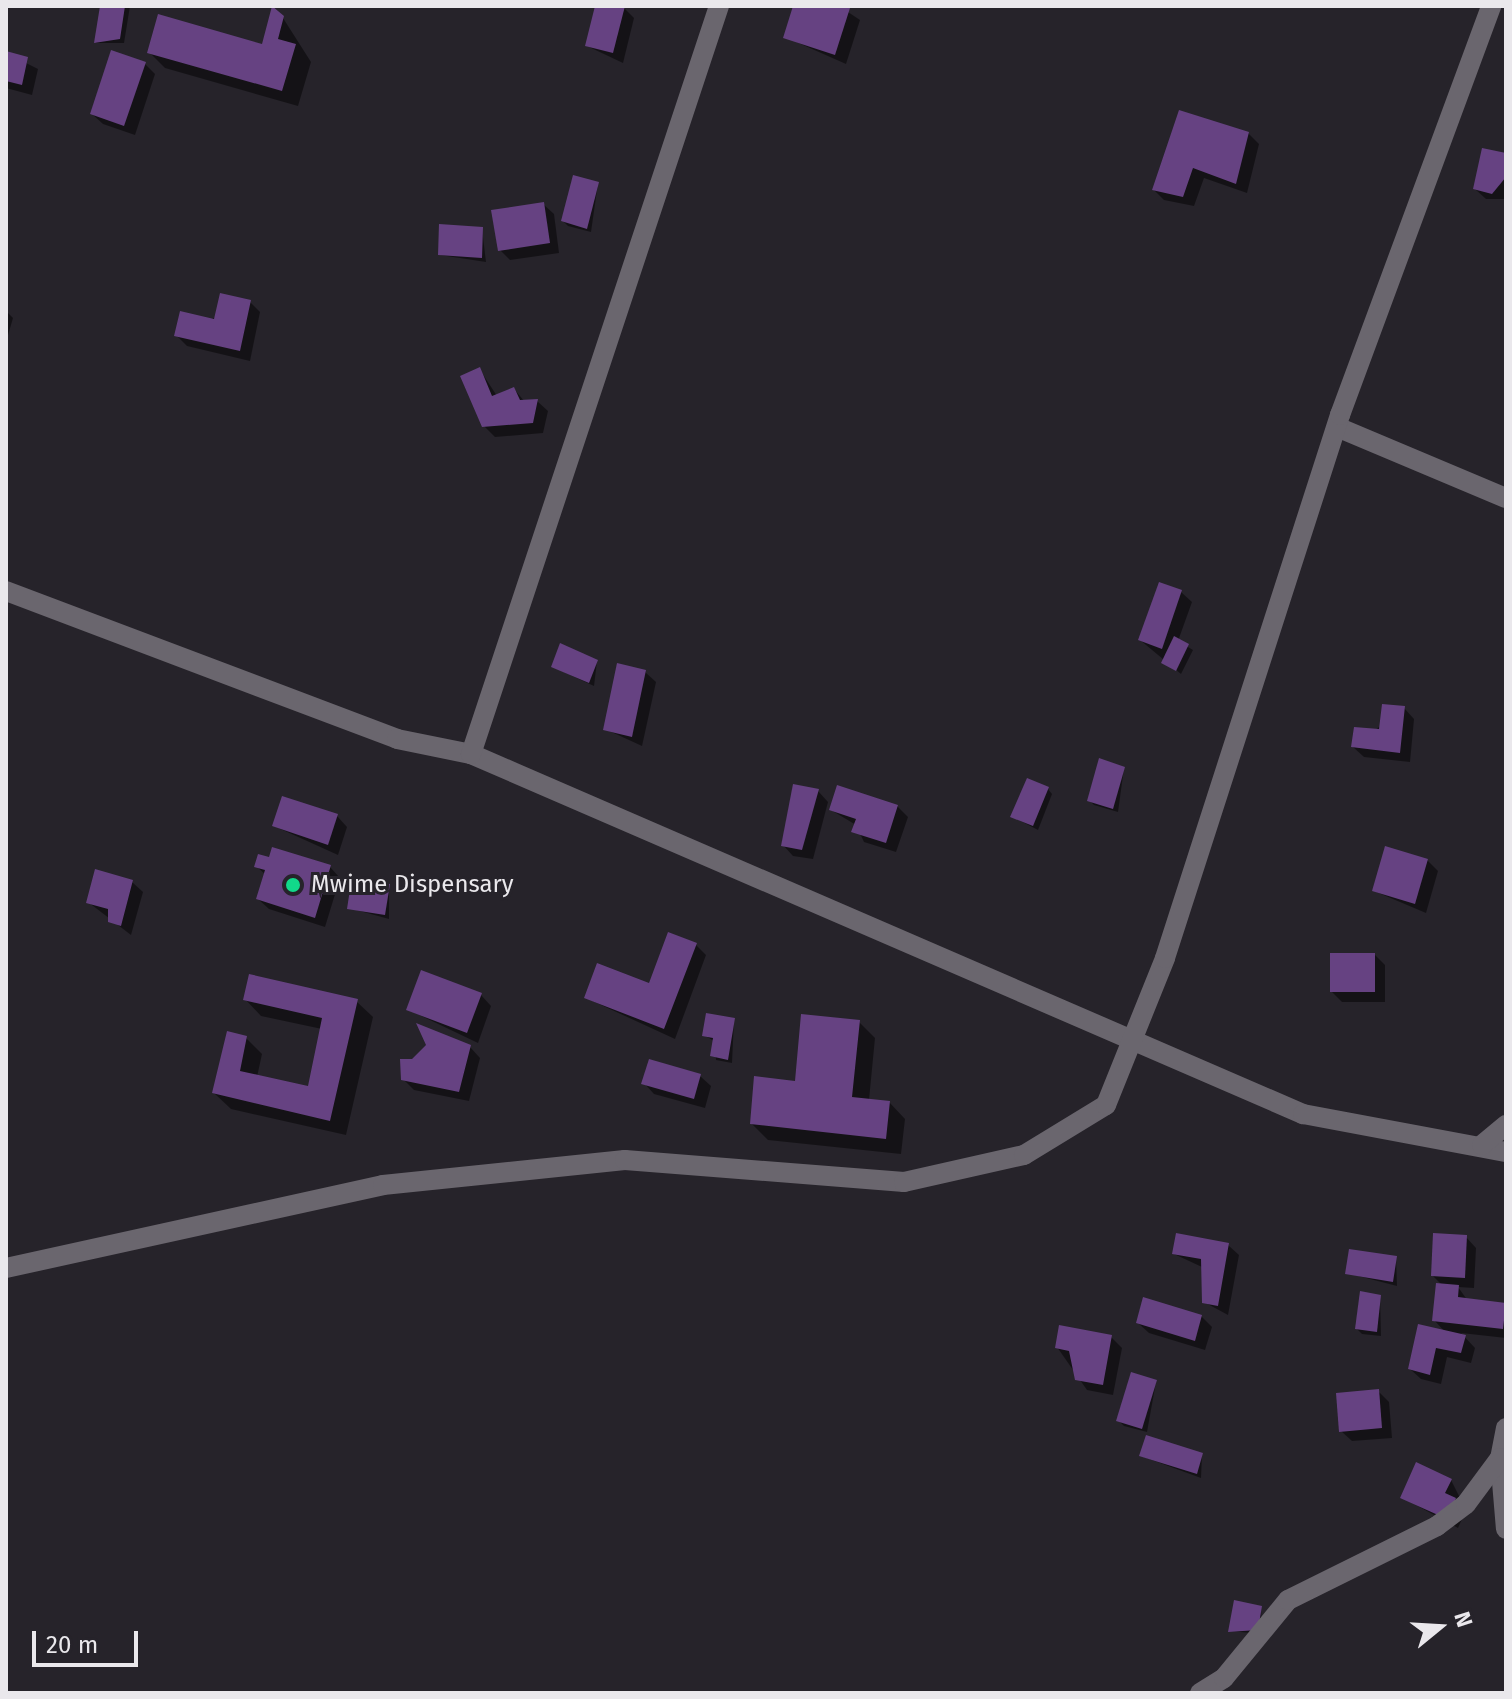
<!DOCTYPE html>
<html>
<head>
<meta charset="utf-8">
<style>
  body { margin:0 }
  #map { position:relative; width:1512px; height:1699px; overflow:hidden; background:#26232a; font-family:"Fira Sans",sans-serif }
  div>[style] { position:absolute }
  .shadow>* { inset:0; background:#0007 }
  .building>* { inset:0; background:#664282 }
  .minor>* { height:20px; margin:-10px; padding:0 10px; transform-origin:10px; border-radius:10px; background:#6a666e }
  .dots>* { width:22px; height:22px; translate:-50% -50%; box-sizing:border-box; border:4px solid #26232a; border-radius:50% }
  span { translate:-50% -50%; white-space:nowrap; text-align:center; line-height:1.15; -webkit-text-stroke:6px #26232a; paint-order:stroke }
  .poi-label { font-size:24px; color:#eae8ec }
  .left { translate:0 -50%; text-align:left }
  .frame { position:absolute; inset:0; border:8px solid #eae8ec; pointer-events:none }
  .north { position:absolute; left:1400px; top:1587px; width:80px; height:80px; -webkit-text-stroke:6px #26232a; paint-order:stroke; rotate:72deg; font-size:22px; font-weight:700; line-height:32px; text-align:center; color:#eae8ec }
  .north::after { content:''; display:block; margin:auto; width:28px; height:36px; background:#eae8ec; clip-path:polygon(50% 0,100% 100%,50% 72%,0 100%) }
  .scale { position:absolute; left:32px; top:1631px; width:106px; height:36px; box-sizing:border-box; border:4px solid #eae8ec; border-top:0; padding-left:10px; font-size:24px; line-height:28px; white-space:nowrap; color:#eae8ec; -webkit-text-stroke:6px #26232a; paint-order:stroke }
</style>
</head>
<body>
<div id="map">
  <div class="shadow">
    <div style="clip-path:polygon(102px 6px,130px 6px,124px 43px,96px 43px)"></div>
    <div style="clip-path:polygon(597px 6px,624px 8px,634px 18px,623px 63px,587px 46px)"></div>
    <div style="clip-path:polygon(796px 6px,839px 6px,860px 20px,846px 64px,785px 37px)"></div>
    <div style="clip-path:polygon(283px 18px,311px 62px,298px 106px,165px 68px,149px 52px,263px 47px)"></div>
    <div style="clip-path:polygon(6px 53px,38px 69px,32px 95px,6px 88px)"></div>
    <div style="clip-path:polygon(145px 64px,155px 74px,135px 135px,103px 124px,92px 114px)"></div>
    <div style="clip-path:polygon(1248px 133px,1259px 144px,1247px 193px,1204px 178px,1194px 206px,1164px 200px,1154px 190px)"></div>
    <div style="clip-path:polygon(1506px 155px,1506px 199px,1486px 199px,1475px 189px)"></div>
    <div style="clip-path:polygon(598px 183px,591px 232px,568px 226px,563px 221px)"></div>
    <div style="clip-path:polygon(543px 204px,554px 214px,559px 253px,510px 260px,500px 250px)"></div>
    <div style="clip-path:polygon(482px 229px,486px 262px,440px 255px)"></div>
    <div style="clip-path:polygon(250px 302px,260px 312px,250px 361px,187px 346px,176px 335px)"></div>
    <div style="clip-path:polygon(6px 311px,13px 318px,6px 342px)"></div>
    <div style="clip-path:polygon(480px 370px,497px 396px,514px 389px,525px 402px,537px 401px,548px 411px,543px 433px,495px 437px,484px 426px)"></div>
    <div style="clip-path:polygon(1181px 592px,1192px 602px,1178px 641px,1193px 650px,1181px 674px,1140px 640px)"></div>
    <div style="clip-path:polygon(597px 661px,594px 686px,553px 667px)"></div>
    <div style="clip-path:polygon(645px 672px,656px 682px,642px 746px,605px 729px)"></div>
    <div style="clip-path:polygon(1404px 708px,1414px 719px,1410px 762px,1364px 757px,1353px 747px)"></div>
    <div style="clip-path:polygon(1124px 768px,1118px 812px,1094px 805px,1089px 800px)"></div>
    <div style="clip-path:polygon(1048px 789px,1052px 794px,1038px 830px,1013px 817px)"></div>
    <div style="clip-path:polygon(818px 791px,828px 802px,813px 859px,793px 856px,783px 845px)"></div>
    <div style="clip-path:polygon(897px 806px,908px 817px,896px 852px,864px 842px,856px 825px,831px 810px)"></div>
    <div style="clip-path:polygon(337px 816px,347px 827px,338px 855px,274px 826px)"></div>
    <div style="clip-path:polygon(1427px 860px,1438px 871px,1426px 913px,1374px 891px)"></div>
    <div style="clip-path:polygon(256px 866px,330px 867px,340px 878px,325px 927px,269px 909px,258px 899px,266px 875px)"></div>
    <div style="clip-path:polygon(132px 882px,143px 892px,131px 935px,88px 902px)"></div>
    <div style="clip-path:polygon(389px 885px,389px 919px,349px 908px)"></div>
    <div style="clip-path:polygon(696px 945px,706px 955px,675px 1039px,586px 998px,650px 985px)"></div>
    <div style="clip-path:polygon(1375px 955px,1385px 965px,1385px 1002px,1342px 1002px,1332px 992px)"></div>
    <div style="clip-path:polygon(481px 995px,491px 1006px,478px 1043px,409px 1010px)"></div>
    <div style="clip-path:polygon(245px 999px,356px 1001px,373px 1017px,346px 1135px,231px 1109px,214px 1093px,246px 1038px,262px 1054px,257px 1077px,309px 1089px,322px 1029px,261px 1016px)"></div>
    <div style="clip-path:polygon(734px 1020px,732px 1063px,716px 1060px,714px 1041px,704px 1035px)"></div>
    <div style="clip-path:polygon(859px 1022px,875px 1038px,869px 1100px,889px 1102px,905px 1119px,901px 1154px,768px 1140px,752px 1124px)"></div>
    <div style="clip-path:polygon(470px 1047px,480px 1058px,469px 1101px,414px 1090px,403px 1079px,413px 1061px)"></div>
    <div style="clip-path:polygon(700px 1076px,711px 1086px,705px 1108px,654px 1094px,644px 1083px)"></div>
    <div style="clip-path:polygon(1466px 1237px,1476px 1248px,1474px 1288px,1458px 1287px,1468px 1301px,1506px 1305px,1506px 1338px,1461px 1333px,1475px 1348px,1471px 1363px,1447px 1357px,1441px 1384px,1421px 1379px,1410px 1369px,1446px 1333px,1434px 1320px,1443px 1286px,1433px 1276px)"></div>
    <div style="clip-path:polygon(1228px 1245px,1239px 1255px,1228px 1315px,1204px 1302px,1202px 1267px,1174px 1254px)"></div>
    <div style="clip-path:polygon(1396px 1258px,1397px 1286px,1347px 1273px)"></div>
    <div style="clip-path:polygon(1380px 1297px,1381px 1336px,1362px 1334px,1357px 1329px)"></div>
    <div style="clip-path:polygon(1201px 1316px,1212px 1327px,1205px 1350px,1149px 1333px,1138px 1323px)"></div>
    <div style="clip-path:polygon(1111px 1337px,1122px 1348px,1113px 1395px,1087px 1390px,1057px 1347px)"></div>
    <div style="clip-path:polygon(1156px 1382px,1147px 1432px,1124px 1426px,1119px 1421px)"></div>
    <div style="clip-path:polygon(1378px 1391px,1389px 1402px,1392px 1438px,1352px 1441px,1341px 1431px)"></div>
    <div style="clip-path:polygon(1202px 1454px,1201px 1478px,1141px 1456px)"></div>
    <div style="clip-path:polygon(1451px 1480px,1466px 1510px,1458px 1528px,1403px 1498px)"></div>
    <div style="clip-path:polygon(1261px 1608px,1262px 1634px,1230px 1631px)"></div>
  </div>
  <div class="building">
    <div style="clip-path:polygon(100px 6px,125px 6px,120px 39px,94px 43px)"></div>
    <div style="clip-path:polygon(272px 6px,284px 16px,278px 39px,296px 44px,282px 91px,147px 53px,158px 14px,262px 44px)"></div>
    <div style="clip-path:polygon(595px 6px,625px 6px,613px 53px,585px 46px)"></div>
    <div style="clip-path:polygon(793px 6px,850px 8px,835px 55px,783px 38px)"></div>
    <div style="clip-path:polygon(111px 50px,146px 62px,124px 126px,90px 114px)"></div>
    <div style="clip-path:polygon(6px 51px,28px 57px,22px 85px,6px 81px)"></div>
    <div style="clip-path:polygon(1179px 110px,1249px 132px,1236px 184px,1193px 168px,1183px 197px,1152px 190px)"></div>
    <div style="clip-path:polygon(1482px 148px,1506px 153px,1506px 177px,1492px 194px,1473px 189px)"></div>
    <div style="clip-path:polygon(573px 175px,599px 182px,587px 229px,561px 221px)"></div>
    <div style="clip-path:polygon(544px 202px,550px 243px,498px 251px,491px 210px)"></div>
    <div style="clip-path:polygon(439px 224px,483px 227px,482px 258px,438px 255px)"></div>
    <div style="clip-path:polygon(220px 293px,251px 300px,240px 351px,174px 336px,180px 311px,214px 319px)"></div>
    <div style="clip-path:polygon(480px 367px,492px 396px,514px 387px,520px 400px,538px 399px,533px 423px,482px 427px,460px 376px)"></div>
    <div style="clip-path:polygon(1159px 582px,1182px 590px,1162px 649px,1138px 640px)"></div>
    <div style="clip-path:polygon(1174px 636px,1189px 644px,1176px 671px,1161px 663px)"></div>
    <div style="clip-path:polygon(560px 643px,598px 660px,589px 683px,551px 667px)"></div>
    <div style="clip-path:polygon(617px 663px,646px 670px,632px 737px,603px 730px)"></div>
    <div style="clip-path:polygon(1382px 704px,1405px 706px,1400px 753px,1351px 747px,1354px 727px,1379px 729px)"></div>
    <div style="clip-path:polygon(1099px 758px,1125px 767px,1113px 809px,1087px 801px)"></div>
    <div style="clip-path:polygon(1027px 778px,1049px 787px,1033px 826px,1010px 817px)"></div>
    <div style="clip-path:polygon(793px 784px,819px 789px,802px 850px,781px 846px)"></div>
    <div style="clip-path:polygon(837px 785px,898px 805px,886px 843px,851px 832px,856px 819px,829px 810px)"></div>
    <div style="clip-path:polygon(282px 796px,338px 814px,328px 845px,272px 826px)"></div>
    <div style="clip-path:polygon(1385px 846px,1428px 859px,1415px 904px,1372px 891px)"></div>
    <div style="clip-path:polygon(272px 847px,331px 865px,315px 918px,256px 899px,265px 870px,254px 867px,258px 854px,269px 857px)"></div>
    <div style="clip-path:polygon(95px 869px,133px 880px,121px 926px,108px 922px,108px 909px,86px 903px)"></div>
    <div style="clip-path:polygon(352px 876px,390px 884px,385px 915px,347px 909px)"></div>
    <div style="clip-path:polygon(668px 932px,697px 943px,664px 1029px,584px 998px,597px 963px,649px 983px)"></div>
    <div style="clip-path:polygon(1330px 953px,1375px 953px,1375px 992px,1330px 992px)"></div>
    <div style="clip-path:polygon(421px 970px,482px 993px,467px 1033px,406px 1010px)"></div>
    <div style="clip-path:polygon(249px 974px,358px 999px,330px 1121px,212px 1093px,227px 1031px,247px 1036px,240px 1071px,308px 1086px,322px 1018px,243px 1000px)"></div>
    <div style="clip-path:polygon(706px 1013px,735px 1018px,728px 1060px,710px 1056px,713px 1038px,702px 1036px)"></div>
    <div style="clip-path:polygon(801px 1014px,860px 1020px,852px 1097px,890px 1101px,886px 1139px,750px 1124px,754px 1076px,795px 1081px)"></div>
    <div style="clip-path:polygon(416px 1023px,471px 1045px,459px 1092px,401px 1080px,400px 1059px,412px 1059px,426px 1045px)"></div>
    <div style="clip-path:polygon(649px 1059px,701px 1074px,694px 1099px,641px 1084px)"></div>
    <div style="clip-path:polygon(1176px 1233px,1229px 1243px,1218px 1306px,1202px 1303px,1201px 1259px,1172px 1254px)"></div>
    <div style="clip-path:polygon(1433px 1233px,1467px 1235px,1465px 1278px,1431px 1276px)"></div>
    <div style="clip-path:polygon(1349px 1249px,1397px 1256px,1393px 1282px,1345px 1274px)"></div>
    <div style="clip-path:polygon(1436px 1283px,1459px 1285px,1458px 1297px,1506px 1303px,1503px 1329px,1432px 1321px)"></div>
    <div style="clip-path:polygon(1360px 1291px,1381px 1295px,1377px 1332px,1355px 1329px)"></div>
    <div style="clip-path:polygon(1143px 1297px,1202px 1315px,1195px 1341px,1136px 1323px)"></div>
    <div style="clip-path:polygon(1418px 1324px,1466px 1335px,1461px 1353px,1436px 1348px,1430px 1375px,1408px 1369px)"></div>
    <div style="clip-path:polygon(1059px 1325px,1112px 1335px,1103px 1385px,1075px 1380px,1069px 1351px,1055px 1348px)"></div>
    <div style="clip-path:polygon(1131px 1372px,1157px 1380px,1142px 1429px,1116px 1421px)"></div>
    <div style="clip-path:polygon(1379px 1389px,1382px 1428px,1339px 1432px,1336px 1393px)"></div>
    <div style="clip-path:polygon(1146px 1435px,1203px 1453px,1197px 1474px,1139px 1456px)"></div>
    <div style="clip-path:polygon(1416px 1462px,1452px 1479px,1445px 1493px,1456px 1498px,1447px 1519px,1400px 1498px)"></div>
    <div style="clip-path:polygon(1234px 1600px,1262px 1606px,1258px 1630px,1228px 1632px)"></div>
  </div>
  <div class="minor">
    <div style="left:1337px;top:427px;width:183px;rotate:22.8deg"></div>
    <div style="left:6px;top:591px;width:418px;rotate:20.7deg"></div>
    <div style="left:397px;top:739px;width:76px;rotate:11.5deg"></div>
    <div style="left:471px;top:754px;width:907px;rotate:23.4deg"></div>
    <div style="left:1303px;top:1114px;width:207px;rotate:10.6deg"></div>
    <div style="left:471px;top:754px;width:788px;rotate:-71.66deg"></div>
    <div style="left:1482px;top:1145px;width:31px;rotate:-40deg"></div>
    <div style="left:6px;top:1268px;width:386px;rotate:-12.4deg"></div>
    <div style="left:383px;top:1185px;width:243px;rotate:-5.9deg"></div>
    <div style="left:625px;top:1160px;width:280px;rotate:4.5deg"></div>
    <div style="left:904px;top:1182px;width:123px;rotate:-12.7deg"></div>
    <div style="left:1024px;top:1155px;width:96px;rotate:-31.4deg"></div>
    <div style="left:1106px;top:1105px;width:158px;rotate:-68.1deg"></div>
    <div style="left:1165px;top:958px;width:571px;rotate:-72.14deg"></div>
    <div style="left:1340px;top:415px;width:436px;rotate:-69.7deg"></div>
    <div style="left:1506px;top:1428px;width:31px;rotate:101deg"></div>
    <div style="left:1500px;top:1458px;width:71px;rotate:85.2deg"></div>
    <div style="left:1200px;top:1693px;width:28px;rotate:-32deg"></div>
    <div style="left:1224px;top:1678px;width:101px;rotate:-50.6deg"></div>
    <div style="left:1288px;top:1600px;width:166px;rotate:-26.4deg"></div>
    <div style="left:1437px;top:1526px;width:36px;rotate:-37deg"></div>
    <div style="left:1466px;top:1504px;width:57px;rotate:-53.5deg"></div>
  </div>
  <div class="dots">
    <div style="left:293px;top:885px;background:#11d98a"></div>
  </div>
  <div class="poi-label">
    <span class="left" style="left:311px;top:885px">Mwime Dispensary</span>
  </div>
  <div class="frame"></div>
  <div class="north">N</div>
  <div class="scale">20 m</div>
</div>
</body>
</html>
